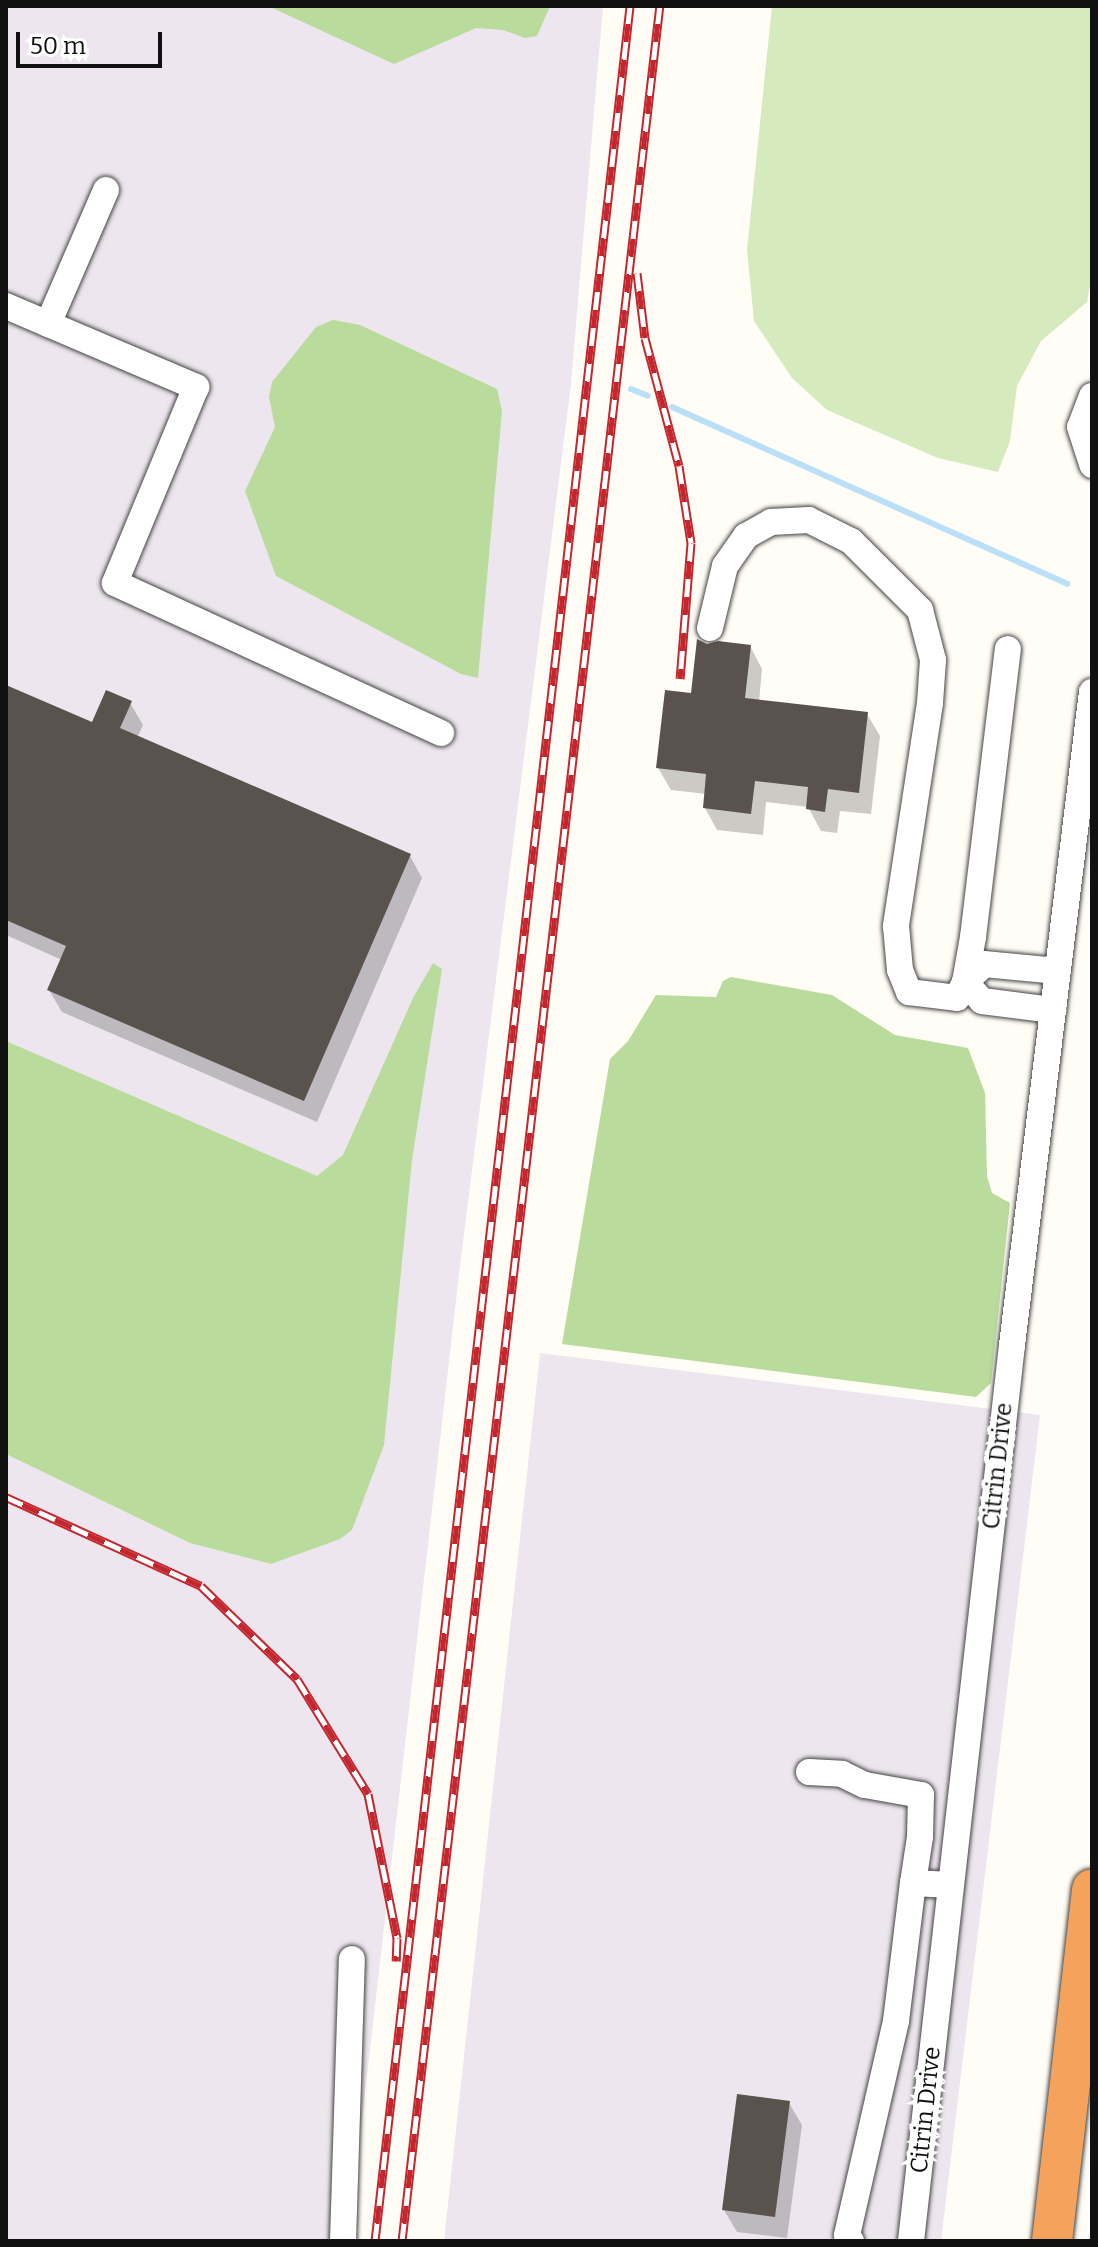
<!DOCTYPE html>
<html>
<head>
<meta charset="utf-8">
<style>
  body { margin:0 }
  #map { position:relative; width:1098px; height:2247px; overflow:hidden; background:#fffdf5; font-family:Bitter,serif }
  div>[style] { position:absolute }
  .industrial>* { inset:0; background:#eee6ef }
  .green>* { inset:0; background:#d5ebbd }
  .forest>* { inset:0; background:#b9dc9c }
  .shadow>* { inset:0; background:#0003 }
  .stream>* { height:6px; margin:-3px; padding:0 3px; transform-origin:3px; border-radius:3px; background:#b9e0f7 }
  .building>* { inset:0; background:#5a524d }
  .roads { filter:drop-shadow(0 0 2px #444) drop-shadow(0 0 2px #444) }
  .minor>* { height:26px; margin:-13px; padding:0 13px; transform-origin:13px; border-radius:13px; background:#fff }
  .highway>* { height:40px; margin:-20px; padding:0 20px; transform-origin:20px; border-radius:20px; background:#f5a25d }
  .rail>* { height:9px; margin-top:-4.5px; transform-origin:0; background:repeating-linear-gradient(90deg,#fff 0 18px,#c4262e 0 36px); box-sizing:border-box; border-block:2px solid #c4262e }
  span { translate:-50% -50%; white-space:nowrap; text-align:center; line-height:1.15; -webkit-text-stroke:8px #fff; paint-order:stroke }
  .street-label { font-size:24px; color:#111 }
  .frame { position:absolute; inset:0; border:8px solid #111; pointer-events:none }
  .scale { position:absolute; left:16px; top:32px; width:146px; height:36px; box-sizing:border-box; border:4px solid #111; border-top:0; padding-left:10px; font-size:24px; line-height:28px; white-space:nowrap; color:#111; -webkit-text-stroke:6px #fff; paint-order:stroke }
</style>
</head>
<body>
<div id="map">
  <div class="industrial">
    <div style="clip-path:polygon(6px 6px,603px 6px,571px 384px,460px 1266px,348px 2241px,6px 2241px)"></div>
    <div style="clip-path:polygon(540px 1353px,1040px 1415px,941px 2241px,444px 2241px)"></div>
  </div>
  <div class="green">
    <div style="clip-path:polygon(772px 6px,1092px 6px,1092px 274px,1087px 302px,1041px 341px,1017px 386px,1010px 441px,998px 472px,938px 458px,827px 410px,792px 378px,754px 321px,747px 250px)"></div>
  </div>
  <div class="forest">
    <div style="clip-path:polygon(268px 6px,550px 6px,537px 36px,525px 38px,503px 30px,476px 28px,394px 64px)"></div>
    <div style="clip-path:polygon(333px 320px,360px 325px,497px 389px,502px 411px,478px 678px,461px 674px,276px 576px,245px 491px,275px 427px,269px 397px,272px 382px,316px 327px)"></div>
    <div style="clip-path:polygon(433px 963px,442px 969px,412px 1160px,384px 1445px,352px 1530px,340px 1539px,271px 1564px,190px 1543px,6px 1454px,6px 1041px,317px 1176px,343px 1155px,413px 998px)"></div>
    <div style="clip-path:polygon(731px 977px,832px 995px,895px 1035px,968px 1048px,985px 1093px,987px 1176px,992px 1193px,1010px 1203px,991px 1383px,976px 1397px,562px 1344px,610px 1059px,628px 1041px,656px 995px,716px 997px,723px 981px)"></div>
  </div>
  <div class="shadow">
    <div style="clip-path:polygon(707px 646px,750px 646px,762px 669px,759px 702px,867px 714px,880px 736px,871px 814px,840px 811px,837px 833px,821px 831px,808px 807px,766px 802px,763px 835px,717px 830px,705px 808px,706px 794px,671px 790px,658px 768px,693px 695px)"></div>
    <div style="clip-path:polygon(6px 687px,93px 725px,130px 703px,143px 725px,137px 738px,410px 856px,422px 878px,317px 1122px,62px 1012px,49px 990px,62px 960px,6px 935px)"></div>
    <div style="clip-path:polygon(789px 2103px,802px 2125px,787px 2238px,737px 2232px,724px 2210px)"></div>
  </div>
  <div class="stream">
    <div style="left:631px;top:389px;width:18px;rotate:22deg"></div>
    <div style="left:672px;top:407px;width:433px;rotate:24.1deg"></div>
  </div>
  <div class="building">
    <div style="clip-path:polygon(697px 639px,707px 644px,718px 641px,751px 645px,745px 698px,868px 712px,859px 793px,828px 789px,825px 812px,806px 809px,808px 787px,755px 781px,751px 814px,703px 808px,706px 774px,656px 768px,665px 690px,691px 693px)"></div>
    <div style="clip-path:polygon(6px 685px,92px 722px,106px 690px,132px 701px,120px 728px,411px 854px,304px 1101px,47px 990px,66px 946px,6px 920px)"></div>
    <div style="clip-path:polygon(737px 2094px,790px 2101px,775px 2217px,722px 2210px)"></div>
  </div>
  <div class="roads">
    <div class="minor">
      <div style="left:6px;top:306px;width:207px;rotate:23.1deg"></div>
      <div style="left:196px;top:387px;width:212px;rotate:112.5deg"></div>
      <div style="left:115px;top:583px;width:359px;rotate:24.7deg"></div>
      <div style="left:48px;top:324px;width:146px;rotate:-66.6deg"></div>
      <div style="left:1092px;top:396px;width:33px;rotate:111deg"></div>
      <div style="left:1080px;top:427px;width:40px;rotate:72deg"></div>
      <div style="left:710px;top:628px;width:64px;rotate:-76.4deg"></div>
      <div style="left:725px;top:566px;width:37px;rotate:-55deg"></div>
      <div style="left:746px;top:536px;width:29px;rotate:-29deg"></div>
      <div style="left:771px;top:522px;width:38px;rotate:-3deg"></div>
      <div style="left:809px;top:520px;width:47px;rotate:26.6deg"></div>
      <div style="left:851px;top:541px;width:98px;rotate:45deg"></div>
      <div style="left:920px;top:610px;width:52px;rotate:75.4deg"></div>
      <div style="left:933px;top:660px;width:43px;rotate:94deg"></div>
      <div style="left:930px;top:703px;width:226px;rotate:98.7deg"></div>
      <div style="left:896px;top:926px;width:44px;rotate:84.8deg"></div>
      <div style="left:900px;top:970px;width:24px;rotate:68deg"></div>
      <div style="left:909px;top:992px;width:48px;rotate:7.1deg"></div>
      <div style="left:957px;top:998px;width:18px;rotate:-63deg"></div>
      <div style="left:965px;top:982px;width:46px;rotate:-79.9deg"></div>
      <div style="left:973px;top:937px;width:290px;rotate:-83.1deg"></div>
      <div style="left:965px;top:982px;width:26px;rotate:-43deg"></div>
      <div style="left:984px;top:964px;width:74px;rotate:5.4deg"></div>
      <div style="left:965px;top:982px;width:25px;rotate:48deg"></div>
      <div style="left:982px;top:1001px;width:72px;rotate:7.2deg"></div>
      <div style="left:809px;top:1772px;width:33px;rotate:3deg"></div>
      <div style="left:842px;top:1774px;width:25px;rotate:26deg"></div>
      <div style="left:865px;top:1785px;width:57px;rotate:10.1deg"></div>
      <div style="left:921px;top:1795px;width:42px;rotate:91.4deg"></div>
      <div style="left:920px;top:1837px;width:47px;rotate:98.7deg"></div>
      <div style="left:343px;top:2241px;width:282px;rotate:-88.2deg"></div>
      <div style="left:851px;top:2241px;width:7px;rotate:-124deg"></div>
      <div style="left:847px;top:2235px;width:220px;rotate:-77.1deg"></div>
      <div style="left:896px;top:2021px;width:139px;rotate:-83deg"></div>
      <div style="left:913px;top:1883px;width:38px;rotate:3deg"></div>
      <div style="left:911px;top:2241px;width:902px;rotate:-83.57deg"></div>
      <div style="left:1012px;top:1345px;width:658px;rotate:-83.02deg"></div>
    </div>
    <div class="highway">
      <div style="left:1052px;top:2241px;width:354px;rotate:-83.5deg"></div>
    </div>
  </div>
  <div class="rail">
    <div style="left:637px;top:273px;width:65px;rotate:83deg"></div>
    <div style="left:645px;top:338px;width:132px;rotate:75.1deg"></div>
    <div style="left:679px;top:466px;width:78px;rotate:81.1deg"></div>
    <div style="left:691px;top:543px;width:136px;rotate:94.6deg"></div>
    <div style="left:6px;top:1497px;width:214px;rotate:24.5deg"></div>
    <div style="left:201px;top:1586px;width:134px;rotate:44.1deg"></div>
    <div style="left:297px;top:1679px;width:135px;rotate:58.3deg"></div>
    <div style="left:368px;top:1794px;width:147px;rotate:78.6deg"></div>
    <div style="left:397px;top:1938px;width:23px;rotate:92deg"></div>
    <div style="left:375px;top:2241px;width:2249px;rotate:-83.49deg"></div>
    <div style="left:402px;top:2241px;width:2250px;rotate:-83.42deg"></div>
  </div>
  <div class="street-label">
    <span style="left:998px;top:1466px;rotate:-84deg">Citrin Drive</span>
    <span style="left:926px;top:2110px;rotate:-84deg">Citrin Drive</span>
  </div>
  <div class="frame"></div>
  <div class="scale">50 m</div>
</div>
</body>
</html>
